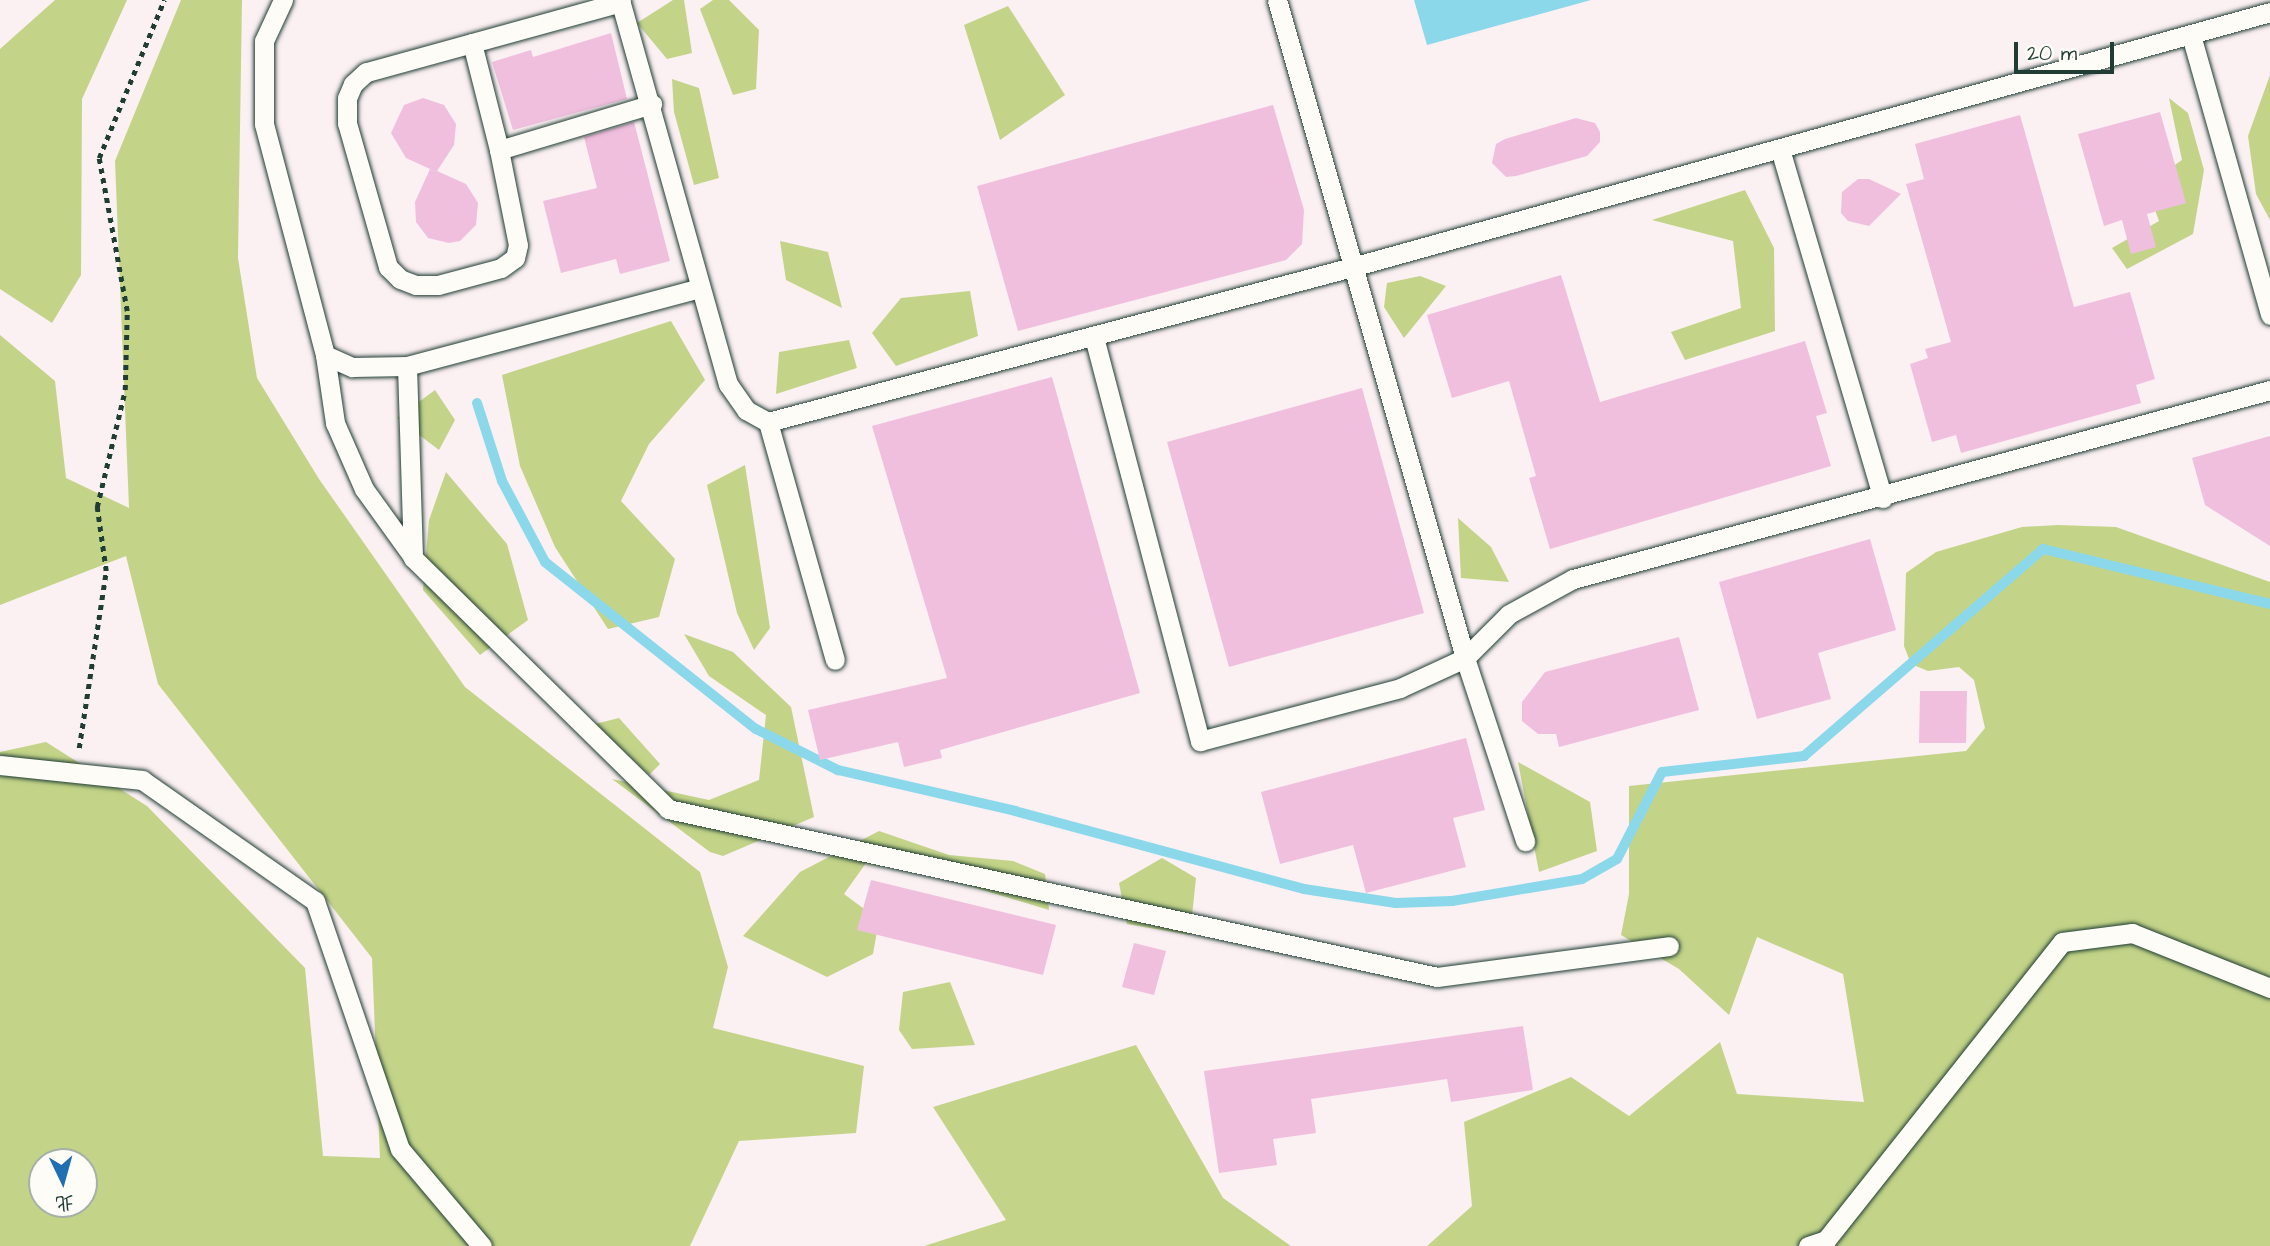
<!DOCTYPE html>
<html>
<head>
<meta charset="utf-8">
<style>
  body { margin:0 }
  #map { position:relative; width:2270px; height:1246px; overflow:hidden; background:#fbf0f2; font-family:"Architects Daughter","LXGW WenKai TC",sans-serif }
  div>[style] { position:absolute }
  .green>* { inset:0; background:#c3d488 }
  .water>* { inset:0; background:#8bd8eb }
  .stream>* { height:10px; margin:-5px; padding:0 5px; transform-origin:5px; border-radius:5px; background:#8bd8eb }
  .building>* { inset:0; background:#f1bfde }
  .path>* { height:4.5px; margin-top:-2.25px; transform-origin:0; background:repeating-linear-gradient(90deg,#1f3d34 0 5px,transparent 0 10px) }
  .roads { filter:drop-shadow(0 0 2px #1f3d34) drop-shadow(0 0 2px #1f3d34) }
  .lane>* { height:19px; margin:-9.5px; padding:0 9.5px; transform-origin:9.5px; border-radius:9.5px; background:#fdfcf7 }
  span { translate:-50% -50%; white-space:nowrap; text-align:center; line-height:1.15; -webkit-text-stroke:5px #fdfcf7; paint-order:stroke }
  .north { position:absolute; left:28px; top:1148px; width:70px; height:70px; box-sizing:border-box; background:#fdfcf7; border:2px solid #a4b0a9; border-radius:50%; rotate:175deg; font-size:19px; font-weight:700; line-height:28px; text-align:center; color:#1f3d34 }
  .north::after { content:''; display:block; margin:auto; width:24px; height:32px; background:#1f6fb2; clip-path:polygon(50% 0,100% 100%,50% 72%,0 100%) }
  .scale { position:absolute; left:2014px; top:42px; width:100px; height:32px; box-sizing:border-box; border:4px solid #1f3d34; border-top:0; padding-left:9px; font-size:21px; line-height:24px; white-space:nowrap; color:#1f3d34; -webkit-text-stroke:5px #fdfcf7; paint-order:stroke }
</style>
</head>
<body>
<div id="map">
  <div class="green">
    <div style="clip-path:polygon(55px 0,127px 0,82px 99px,81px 275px,52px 323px,0 289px,0 49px)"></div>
    <div style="clip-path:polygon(evenodd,181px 0,242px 0,238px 258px,257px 378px,319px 479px,465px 687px,700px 872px,728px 967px,713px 1028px,864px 1066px,856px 1133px,739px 1141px,690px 1246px,0 1246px,0 752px,46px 742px,147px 806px,305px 968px,323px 1156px,380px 1158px,372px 958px,158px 684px,126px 556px,0 605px,0 335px,55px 381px,66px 478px,129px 508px,115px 161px,181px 0,42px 1162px,84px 1162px,84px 1204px,42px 1204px,42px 1162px)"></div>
    <div style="clip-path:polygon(673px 0,684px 0,692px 53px,667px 59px,637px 23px)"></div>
    <div style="clip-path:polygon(713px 0,729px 0,759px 30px,756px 89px,733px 95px,700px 9px)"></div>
    <div style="clip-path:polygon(1008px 6px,1065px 95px,1000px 140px,964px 25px)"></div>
    <div style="clip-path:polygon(2270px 75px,2270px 220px,2256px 194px,2248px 136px)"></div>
    <div style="clip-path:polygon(672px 79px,699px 88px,719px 178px,694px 185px,674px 112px)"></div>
    <div style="clip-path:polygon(2169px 98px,2188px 113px,2204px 170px,2193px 234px,2127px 269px,2112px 248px,2159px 221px,2146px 185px,2182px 160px)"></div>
    <div style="clip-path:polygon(1745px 190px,1774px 248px,1775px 331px,1685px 360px,1671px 332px,1741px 308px,1733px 241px,1652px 220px)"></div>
    <div style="clip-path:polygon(780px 241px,828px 252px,842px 308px,786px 280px)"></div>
    <div style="clip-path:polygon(1420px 276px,1446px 286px,1404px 338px,1384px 307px,1387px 283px)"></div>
    <div style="clip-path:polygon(970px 291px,978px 336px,896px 366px,872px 333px,901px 298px)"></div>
    <div style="clip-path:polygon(671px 321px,705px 380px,649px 444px,621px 501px,675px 559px,659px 617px,608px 629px,555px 547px,520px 466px,502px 375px)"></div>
    <div style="clip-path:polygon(849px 340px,857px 368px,776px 394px,779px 352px)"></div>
    <div style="clip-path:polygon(435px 390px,455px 420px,439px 450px,397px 418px)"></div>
    <div style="clip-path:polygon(745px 465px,770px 628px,754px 650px,737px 613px,707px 485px)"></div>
    <div style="clip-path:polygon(446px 472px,507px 544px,528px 620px,480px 655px,423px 590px,429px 520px)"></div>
    <div style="clip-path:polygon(1458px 518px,1491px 547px,1509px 582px,1461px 578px)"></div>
    <div style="clip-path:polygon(2058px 525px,2116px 527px,2270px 582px,2270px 1246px,1427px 1246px,1472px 1206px,1464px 1122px,1571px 1077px,1629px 1116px,1720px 1042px,1737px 1094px,1864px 1102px,1843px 974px,1757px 937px,1729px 1015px,1679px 969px,1621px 935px,1629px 894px,1629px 786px,1966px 751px,1985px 728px,1974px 680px,1959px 667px,1928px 671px,1911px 664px,1904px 646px,1906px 573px,1936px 552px,2022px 527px)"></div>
    <div style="clip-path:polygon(684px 634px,733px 652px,791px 707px,814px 817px,723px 856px,710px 852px,612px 779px,709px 800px,759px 780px,766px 715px,709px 676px)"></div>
    <div style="clip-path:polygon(619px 718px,660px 764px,649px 775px,595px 724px)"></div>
    <div style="clip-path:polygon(1518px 762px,1590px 802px,1597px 851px,1539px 872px)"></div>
    <div style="clip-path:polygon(879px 831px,949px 855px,1013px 861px,1045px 874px,1049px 910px,943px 878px,866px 863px,844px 894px,879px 920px,873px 954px,827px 977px,743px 936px,800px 872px)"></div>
    <div style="clip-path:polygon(1162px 858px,1196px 878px,1190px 935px,1127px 924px,1119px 883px)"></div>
    <div style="clip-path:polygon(950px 982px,975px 1045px,912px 1049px,899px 1030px,903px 992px)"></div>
    <div style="clip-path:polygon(1136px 1045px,1223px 1198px,1291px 1246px,924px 1246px,1006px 1220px,933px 1107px)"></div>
  </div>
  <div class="water">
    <div style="clip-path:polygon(1414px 0,1591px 0,1427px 45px)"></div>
  </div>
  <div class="stream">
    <div style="left:477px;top:403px;width:82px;rotate:72.2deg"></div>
    <div style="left:502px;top:481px;width:92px;rotate:62deg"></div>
    <div style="left:545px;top:562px;width:269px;rotate:38.4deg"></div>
    <div style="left:756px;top:729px;width:92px;rotate:26.6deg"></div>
    <div style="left:838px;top:770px;width:182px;rotate:13deg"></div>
    <div style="left:1015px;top:811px;width:299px;rotate:15.1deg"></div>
    <div style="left:1304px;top:889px;width:93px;rotate:8.7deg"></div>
    <div style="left:1396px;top:903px;width:56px;rotate:-2deg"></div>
    <div style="left:1452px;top:901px;width:132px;rotate:-9.6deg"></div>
    <div style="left:1582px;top:879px;width:40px;rotate:-29.7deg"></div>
    <div style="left:1617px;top:859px;width:98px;rotate:-62.7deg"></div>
    <div style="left:1662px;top:772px;width:143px;rotate:-6.4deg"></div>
    <div style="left:1804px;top:756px;width:316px;rotate:-40.9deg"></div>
    <div style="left:2043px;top:549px;width:234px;rotate:13.6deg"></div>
  </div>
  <div class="building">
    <div style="clip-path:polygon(611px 33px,627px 99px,513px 130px,492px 62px,531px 50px,533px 57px)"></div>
    <div style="clip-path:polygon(423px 98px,444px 105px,456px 124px,454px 145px,437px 171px,466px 184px,478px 203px,476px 225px,460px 241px,449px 243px,428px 238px,416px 222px,415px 202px,430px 169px,406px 158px,391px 133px,404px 105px)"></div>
    <div style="clip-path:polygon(1273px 105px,1304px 210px,1302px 244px,1286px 260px,1018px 331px,977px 186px)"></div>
    <div style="clip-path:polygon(2160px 112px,2186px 203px,2147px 214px,2156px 247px,2131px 254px,2122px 220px,2104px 226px,2078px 134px)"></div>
    <div style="clip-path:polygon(2020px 115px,2074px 307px,2130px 292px,2155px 379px,2136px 385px,2141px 403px,1961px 453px,1956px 435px,1932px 442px,1910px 364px,1928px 358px,1925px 349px,1951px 342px,1906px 184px,1924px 179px,1915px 144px)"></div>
    <div style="clip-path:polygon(1576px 118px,1595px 123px,1600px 132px,1600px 142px,1587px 156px,1516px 176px,1506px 177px,1492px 163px,1496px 144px,1505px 139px)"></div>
    <div style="clip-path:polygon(634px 122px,670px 261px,620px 274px,616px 259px,561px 273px,543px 201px,597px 188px,584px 137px)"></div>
    <div style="clip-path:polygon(1858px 179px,1869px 179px,1901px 194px,1869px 226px,1848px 221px,1841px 213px,1842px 192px)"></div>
    <div style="clip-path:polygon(1561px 275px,1600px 402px,1805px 341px,1827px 413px,1816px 416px,1831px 466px,1550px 549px,1529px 478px,1536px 476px,1509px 381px,1452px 398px,1427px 315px)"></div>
    <div style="clip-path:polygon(1052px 377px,1140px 693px,940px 750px,942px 758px,904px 767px,898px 742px,820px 760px,808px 710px,947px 678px,872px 426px)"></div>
    <div style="clip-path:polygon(1362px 388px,1424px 613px,1229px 667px,1167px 442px)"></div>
    <div style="clip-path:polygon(2270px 436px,2270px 546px,2205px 505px,2192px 458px)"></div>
    <div style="clip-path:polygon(1870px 539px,1896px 630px,1818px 653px,1831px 699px,1757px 719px,1719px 582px)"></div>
    <div style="clip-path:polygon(1679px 637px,1699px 710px,1559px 747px,1556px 734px,1538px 734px,1522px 721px,1522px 702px,1545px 672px)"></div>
    <div style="clip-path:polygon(1920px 691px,1967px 691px,1966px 743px,1919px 743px)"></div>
    <div style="clip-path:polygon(1466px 738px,1485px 810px,1453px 818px,1466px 867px,1366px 893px,1353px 845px,1280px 864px,1261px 792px)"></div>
    <div style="clip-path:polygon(871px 880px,1056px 925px,1043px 975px,857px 930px)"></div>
    <div style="clip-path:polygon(1134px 943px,1166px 951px,1154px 995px,1122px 987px)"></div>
    <div style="clip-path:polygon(1523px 1026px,1533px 1090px,1451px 1102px,1447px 1079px,1311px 1099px,1316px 1133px,1273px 1139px,1277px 1165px,1219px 1173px,1204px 1071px)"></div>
  </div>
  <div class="path">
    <div style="left:79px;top:748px;width:179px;rotate:-81.3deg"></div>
    <div style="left:106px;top:571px;width:65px;rotate:-98deg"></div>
    <div style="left:97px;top:507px;width:120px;rotate:-76.5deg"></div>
    <div style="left:125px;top:390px;width:79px;rotate:-88.5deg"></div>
    <div style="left:127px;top:311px;width:156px;rotate:-100.4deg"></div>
    <div style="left:99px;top:158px;width:171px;rotate:-67.6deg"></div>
  </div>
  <div class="roads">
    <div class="lane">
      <div style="left:283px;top:0;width:45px;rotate:114.9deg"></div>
      <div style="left:264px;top:41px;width:83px;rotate:90deg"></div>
      <div style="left:264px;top:124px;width:239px;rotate:75.2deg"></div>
      <div style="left:325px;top:355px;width:30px;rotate:24deg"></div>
      <div style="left:352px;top:367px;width:55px;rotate:-1deg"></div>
      <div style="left:407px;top:366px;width:192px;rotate:88.2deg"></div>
      <div style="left:413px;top:558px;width:358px;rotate:44.5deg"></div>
      <div style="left:668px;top:809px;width:787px;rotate:12.32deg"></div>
      <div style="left:1437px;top:977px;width:234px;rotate:-7.6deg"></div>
      <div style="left:620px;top:0;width:399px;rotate:74.3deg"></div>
      <div style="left:728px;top:384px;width:32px;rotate:55deg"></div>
      <div style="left:746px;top:410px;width:25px;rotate:29deg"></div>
      <div style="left:768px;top:422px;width:604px;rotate:-14.86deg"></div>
      <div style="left:1352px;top:267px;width:953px;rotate:-15.52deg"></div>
      <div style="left:1277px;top:0;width:684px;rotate:74.05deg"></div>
      <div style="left:1465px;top:658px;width:193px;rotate:71.8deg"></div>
      <div style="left:621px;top:2px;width:264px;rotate:164.6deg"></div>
      <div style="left:366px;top:72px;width:18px;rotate:137deg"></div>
      <div style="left:353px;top:84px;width:15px;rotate:113deg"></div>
      <div style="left:347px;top:98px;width:25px;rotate:90deg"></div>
      <div style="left:347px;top:123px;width:150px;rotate:74.1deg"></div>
      <div style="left:388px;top:267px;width:17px;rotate:45deg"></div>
      <div style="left:400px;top:279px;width:17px;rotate:21deg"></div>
      <div style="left:416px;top:285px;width:22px"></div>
      <div style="left:438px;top:285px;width:65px;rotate:-15.1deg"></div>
      <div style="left:501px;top:268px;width:17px;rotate:-36deg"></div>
      <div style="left:515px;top:258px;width:13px;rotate:-77deg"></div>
      <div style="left:518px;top:245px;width:97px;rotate:-101.3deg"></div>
      <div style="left:499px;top:150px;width:160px;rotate:-16.7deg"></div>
      <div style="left:2191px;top:35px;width:291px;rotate:74.2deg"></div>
      <div style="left:472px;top:43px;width:110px;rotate:75.8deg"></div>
      <div style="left:1780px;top:149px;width:364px;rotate:73.6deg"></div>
      <div style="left:1094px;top:337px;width:418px;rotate:75.3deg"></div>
      <div style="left:1200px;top:741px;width:207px;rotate:-14.8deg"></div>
      <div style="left:1400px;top:688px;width:72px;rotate:-24.8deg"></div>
      <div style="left:1465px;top:658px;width:62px;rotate:-45deg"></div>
      <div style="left:1509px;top:614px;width:73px;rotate:-28.7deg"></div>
      <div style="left:1573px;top:579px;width:722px;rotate:-15.17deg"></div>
      <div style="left:325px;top:355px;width:69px;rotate:81.6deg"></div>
      <div style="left:335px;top:423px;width:72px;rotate:66.3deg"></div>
      <div style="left:364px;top:489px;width:84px;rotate:54.2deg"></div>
      <div style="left:407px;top:366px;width:303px;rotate:-14.9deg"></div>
      <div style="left:768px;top:422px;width:247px;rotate:74.3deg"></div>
      <div style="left:0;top:765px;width:143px;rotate:6deg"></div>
      <div style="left:142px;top:780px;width:211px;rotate:35deg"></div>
      <div style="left:315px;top:901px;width:262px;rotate:71.1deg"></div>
      <div style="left:400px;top:1149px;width:127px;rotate:49.8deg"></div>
      <div style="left:1808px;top:1246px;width:19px;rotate:-18deg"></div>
      <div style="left:1826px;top:1240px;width:380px;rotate:-51.6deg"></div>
      <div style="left:2062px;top:942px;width:71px;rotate:-7.3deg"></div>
      <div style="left:2132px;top:933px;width:149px;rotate:21.7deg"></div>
    </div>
  </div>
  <div class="north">北</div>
  <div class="scale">20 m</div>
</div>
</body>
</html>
